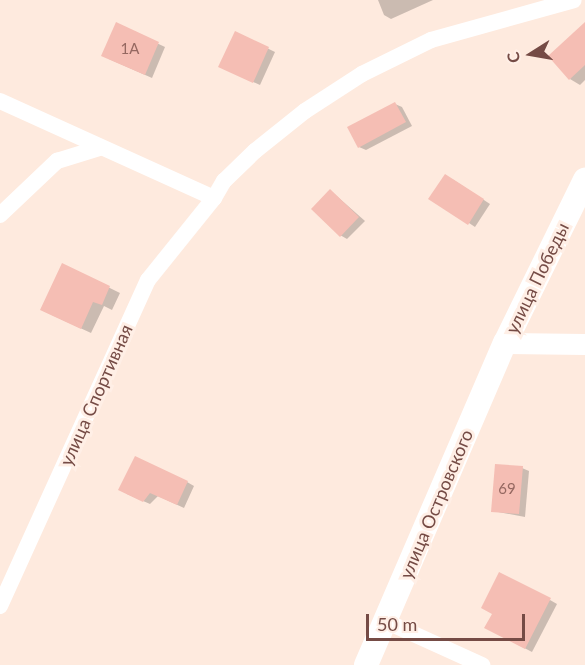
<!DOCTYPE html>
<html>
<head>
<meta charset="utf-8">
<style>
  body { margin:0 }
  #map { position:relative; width:585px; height:665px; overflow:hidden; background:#feeade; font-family:Lato,sans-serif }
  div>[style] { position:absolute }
  .shadow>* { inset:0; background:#0003 }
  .building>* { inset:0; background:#f5beb4 }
  .minor>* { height:16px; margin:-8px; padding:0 8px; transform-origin:8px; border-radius:8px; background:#fff }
  .tertiary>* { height:21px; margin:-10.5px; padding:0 10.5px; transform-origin:10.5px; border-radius:10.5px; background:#fff }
  .secondary>* { height:24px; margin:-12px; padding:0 12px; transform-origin:12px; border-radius:12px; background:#fff }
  span { translate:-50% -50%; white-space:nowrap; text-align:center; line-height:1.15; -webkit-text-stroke:6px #ffefe6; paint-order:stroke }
  .number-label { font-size:15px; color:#956861 }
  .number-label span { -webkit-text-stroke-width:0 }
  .street-label { font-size:18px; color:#754b45 }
  .north { position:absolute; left:501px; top:24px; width:60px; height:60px; -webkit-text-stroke:4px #ffefe6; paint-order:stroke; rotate:259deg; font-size:16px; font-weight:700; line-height:24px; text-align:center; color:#754b45 }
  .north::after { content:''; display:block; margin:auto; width:21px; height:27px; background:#754b45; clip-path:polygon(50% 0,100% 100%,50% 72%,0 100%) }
  .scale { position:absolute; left:366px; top:614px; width:159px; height:27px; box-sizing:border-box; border:3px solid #754b45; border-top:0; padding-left:8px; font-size:18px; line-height:21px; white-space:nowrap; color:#754b45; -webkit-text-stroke:4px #ffefe6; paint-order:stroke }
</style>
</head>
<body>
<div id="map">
  <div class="shadow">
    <div style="clip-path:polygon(378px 0,433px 0,391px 19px,384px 15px)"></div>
    <div style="clip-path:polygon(116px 24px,165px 47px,152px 78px,109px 59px)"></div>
    <div style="clip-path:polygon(585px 26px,585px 80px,580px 85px,570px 79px)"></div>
    <div style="clip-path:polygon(236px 33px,275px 52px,260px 85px,227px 70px)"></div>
    <div style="clip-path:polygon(395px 104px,402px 107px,412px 126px,366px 150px,359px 147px)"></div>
    <div style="clip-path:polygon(452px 179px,490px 204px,475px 227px,469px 223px)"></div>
    <div style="clip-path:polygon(331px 191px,365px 221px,347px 239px,340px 235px)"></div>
    <div style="clip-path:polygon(63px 265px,120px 293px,112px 310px,104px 306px,91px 333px,52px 315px)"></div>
    <div style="clip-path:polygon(522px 468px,529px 471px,525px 517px,493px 511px)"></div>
    <div style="clip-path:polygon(187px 482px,194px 486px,184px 508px,158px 496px,150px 504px,127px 494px)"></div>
    <div style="clip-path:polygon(550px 600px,557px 604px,532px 652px,486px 628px)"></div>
  </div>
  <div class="building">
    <div style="clip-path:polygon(116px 22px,159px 42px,145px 75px,101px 56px)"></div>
    <div style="clip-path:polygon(585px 22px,585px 65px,569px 80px,548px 56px)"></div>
    <div style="clip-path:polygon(235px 31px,269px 47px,253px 83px,218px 67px)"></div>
    <div style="clip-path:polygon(395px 102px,406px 122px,358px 148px,347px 127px)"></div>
    <div style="clip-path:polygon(445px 174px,484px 199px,468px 225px,428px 199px)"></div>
    <div style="clip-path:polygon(330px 189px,359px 217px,340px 237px,311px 209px)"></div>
    <div style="clip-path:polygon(62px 263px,110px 286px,102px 305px,93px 302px,81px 329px,40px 310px)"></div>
    <div style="clip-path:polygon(135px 456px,188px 481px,177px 505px,150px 493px,143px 502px,118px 490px)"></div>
    <div style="clip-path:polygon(495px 464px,523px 466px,519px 514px,491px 512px)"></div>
    <div style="clip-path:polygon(499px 572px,551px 598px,525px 649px,484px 628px,492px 614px,481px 608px)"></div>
  </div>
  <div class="minor">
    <div style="left:0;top:101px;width:235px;rotate:24.4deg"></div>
    <div style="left:214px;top:198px;width:20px;rotate:-60deg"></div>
    <div style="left:224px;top:181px;width:43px;rotate:-44.1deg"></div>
    <div style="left:255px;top:151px;width:64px;rotate:-38.7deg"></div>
    <div style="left:305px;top:111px;width:68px;rotate:-33deg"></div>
    <div style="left:362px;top:74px;width:77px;rotate:-26.2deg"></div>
    <div style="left:431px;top:40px;width:148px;rotate:-15.6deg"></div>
    <div style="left:0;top:215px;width:79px;rotate:-43.5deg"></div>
    <div style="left:57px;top:161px;width:44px;rotate:-17.2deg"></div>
    <div style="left:0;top:606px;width:358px;rotate:-65.6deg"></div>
    <div style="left:148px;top:280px;width:105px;rotate:-51.2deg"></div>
    <div style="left:385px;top:621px;width:107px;rotate:24.4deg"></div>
  </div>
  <div class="tertiary">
    <div style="left:505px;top:343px;width:80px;rotate:0.7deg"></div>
  </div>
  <div class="secondary">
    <div style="left:366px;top:665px;width:351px;rotate:-66.7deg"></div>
    <div style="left:505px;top:343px;width:182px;rotate:-63.9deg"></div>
  </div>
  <div class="number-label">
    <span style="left:130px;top:49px">1А</span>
    <span style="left:507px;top:489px">69</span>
  </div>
  <div class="street-label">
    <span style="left:537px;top:278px;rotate:-64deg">улица Победы</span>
    <span style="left:96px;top:395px;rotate:-66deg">улица Спортивная</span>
    <span style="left:436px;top:504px;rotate:-67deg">улица Островского</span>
  </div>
  <div class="north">С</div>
  <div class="scale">50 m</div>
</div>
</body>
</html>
